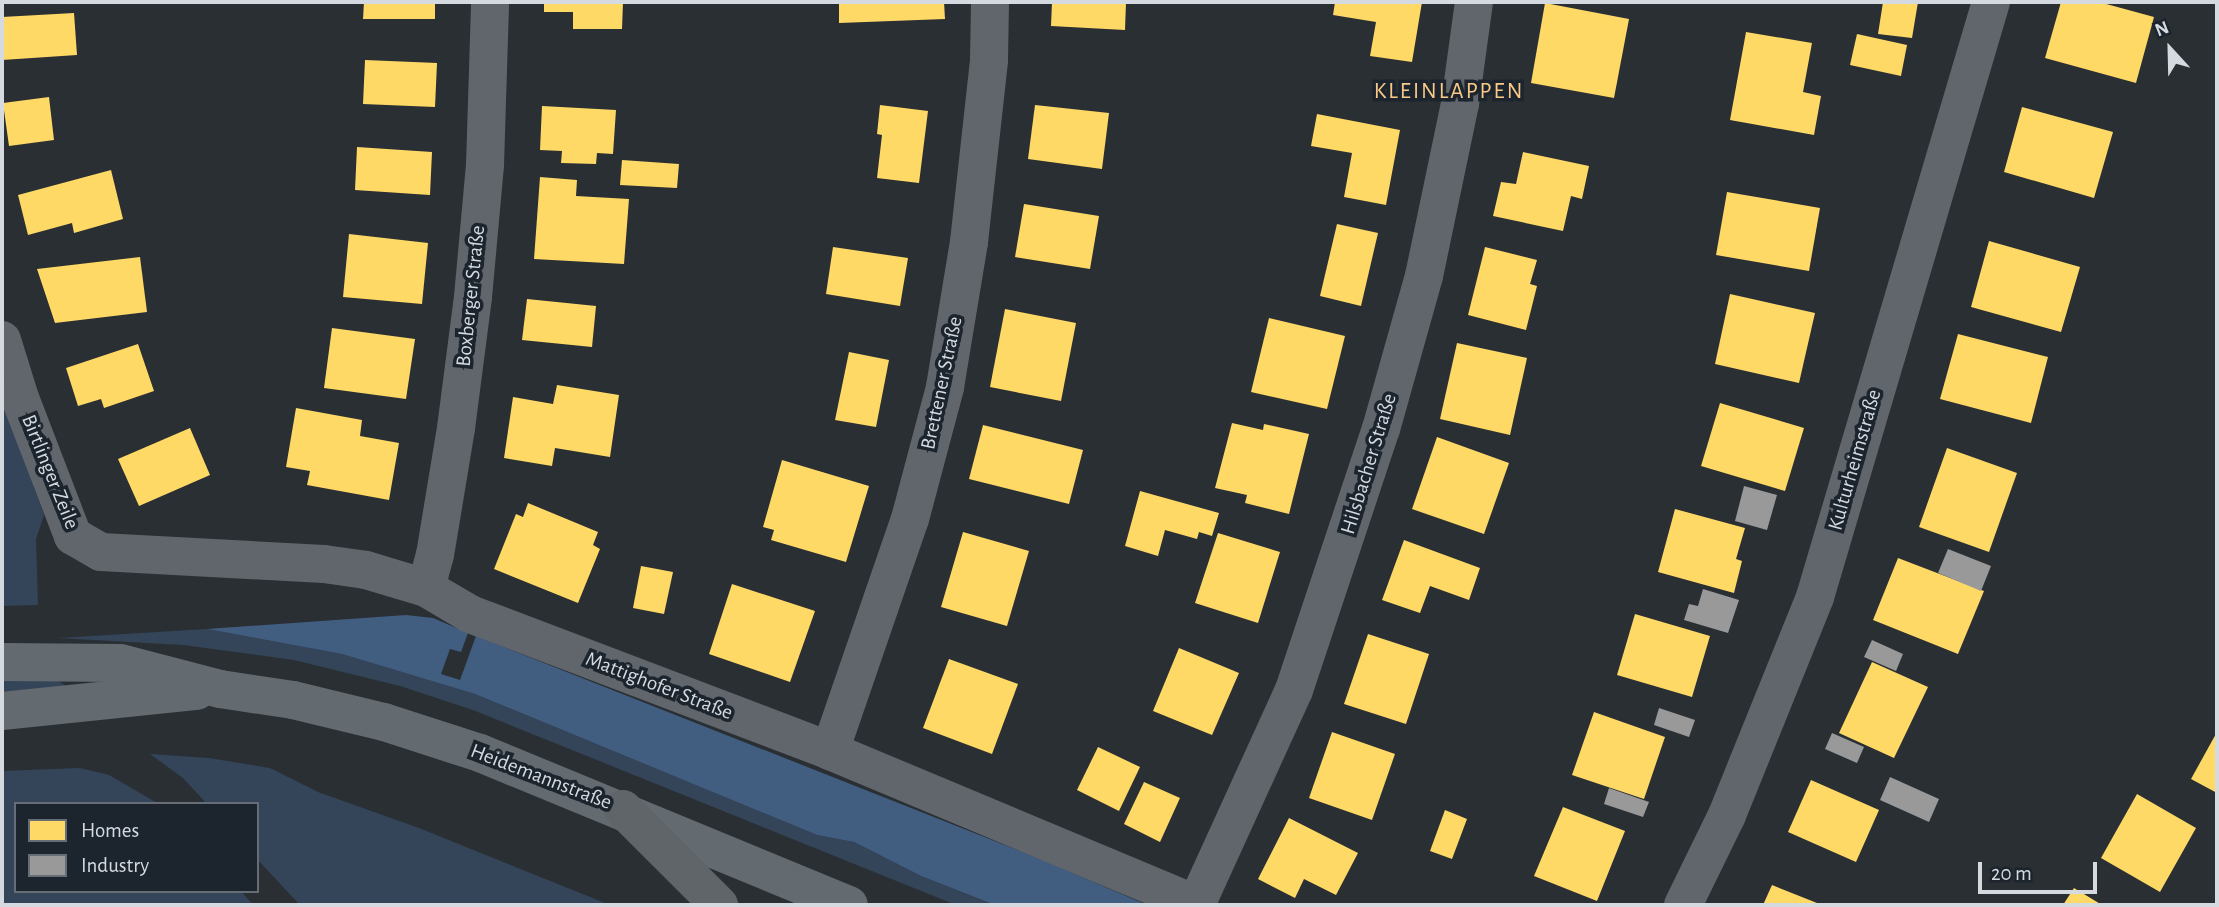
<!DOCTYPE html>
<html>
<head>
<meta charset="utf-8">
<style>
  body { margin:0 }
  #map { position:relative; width:2219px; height:907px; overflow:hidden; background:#2a2f34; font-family:"Alegreya Sans",sans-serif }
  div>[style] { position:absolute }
  .green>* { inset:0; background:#344459 }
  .forest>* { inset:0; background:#415d80 }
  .homes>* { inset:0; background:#ffd966 }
  .industry>* { inset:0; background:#999 }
  .street>* { height:38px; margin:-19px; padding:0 19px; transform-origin:19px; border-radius:19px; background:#61666c }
  .secondary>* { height:38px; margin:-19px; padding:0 19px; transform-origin:19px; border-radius:19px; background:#636a70 }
  .highway>* { height:38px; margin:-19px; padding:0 19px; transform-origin:19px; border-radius:19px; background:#60656a }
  span { translate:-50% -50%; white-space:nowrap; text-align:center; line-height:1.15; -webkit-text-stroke:7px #1c242d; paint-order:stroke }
  .street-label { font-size:21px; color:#d5dae1 }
  .neighbourhood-label { font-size:23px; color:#f9c987; letter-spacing:2px }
  .frame { position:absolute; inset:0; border:4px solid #d5dae1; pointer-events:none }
  .legend { position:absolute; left:14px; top:802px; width:245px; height:91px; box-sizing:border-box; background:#1c242d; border:2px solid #666d75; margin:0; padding:9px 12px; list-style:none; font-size:21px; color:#d5dae1 }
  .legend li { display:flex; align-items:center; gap:14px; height:35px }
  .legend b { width:35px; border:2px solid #666d75 }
  .north { position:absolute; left:2135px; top:14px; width:70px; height:70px; -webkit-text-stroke:5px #1c242d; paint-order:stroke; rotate:338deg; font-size:19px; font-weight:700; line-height:28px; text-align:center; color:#d5dae1 }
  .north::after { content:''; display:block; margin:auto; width:24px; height:32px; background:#d5dae1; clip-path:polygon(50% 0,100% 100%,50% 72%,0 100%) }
  .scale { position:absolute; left:1978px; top:862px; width:119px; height:32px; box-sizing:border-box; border:4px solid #d5dae1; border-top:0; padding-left:9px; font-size:21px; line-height:24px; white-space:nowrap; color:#d5dae1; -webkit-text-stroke:5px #1c242d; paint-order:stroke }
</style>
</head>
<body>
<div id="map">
  <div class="green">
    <div style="clip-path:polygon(2px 401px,44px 515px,36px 539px,38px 605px,2px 606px)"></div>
    <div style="clip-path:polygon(207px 629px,342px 654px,475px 694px,817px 835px,854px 842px,921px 876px,995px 905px,956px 905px,473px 710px,400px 686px,294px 660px,183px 645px,58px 638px)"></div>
    <div style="clip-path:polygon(57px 680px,66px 686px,2px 692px,2px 681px)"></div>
    <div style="clip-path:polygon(150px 754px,209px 758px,270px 768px,318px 792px,419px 828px,610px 905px,300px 905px,257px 859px,257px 804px,207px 804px,183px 778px)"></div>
    <div style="clip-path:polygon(80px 768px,109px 775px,159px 804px,16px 804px,16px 891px,241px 891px,253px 905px,2px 905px,2px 771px)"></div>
  </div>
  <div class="forest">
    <div style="clip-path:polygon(406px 615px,433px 618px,468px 633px,461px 652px,450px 649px,441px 674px,460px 680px,476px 636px,1045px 861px,1147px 905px,995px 905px,921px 876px,854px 842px,817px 835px,475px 694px,342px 654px,207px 629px)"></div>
  </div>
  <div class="homes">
    <div style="clip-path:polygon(364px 2px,435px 2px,435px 19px,363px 19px)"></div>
    <div style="clip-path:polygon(544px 2px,623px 2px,622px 29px,573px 29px,573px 12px,544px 12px)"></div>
    <div style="clip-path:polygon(839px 2px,944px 2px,945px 19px,839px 23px)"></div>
    <div style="clip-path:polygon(1052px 2px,1126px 2px,1125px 30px,1051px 26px)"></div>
    <div style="clip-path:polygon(1335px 2px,1422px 2px,1412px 62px,1370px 56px,1376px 22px,1333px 15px)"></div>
    <div style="clip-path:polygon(1883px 2px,1918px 2px,1912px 38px,1878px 34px)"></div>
    <div style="clip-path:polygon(2061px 2px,2099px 2px,2154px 17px,2136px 83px,2045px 58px)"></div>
    <div style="clip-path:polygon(1545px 3px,1629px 19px,1614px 98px,1531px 83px)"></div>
    <div style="clip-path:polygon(74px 13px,77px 55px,2px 60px,2px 17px)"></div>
    <div style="clip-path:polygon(1746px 32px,1812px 43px,1803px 92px,1821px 96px,1814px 135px,1730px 120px)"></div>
    <div style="clip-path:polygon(1857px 34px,1907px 45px,1901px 76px,1850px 65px)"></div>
    <div style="clip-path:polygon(365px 60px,437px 63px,435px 107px,363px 104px)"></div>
    <div style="clip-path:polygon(49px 97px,54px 140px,9px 146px,3px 103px)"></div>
    <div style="clip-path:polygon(880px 105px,928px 111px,919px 183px,877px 178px,882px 135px,877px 134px)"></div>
    <div style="clip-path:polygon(1035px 105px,1109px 113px,1102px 169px,1028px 159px)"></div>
    <div style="clip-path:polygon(542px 106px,616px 110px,613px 154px,597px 153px,596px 164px,561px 163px,562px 151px,540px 150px)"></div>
    <div style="clip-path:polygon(2022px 107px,2113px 132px,2094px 198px,2004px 172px)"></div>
    <div style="clip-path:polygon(1317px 114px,1400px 130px,1386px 205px,1344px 197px,1352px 153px,1311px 146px)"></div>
    <div style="clip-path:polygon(357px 147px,432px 152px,430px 195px,355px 190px)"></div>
    <div style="clip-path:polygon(1523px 152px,1589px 166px,1582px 199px,1571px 196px,1563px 231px,1493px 216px,1501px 182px,1516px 184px)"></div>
    <div style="clip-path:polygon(622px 160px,679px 164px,677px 188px,620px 185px)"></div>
    <div style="clip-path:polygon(111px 170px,123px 219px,74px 233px,72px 223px,28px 235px,18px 195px)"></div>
    <div style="clip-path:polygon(540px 177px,577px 180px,576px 196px,629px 199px,624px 264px,534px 259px)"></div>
    <div style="clip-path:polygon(1727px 192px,1820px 208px,1809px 271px,1716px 255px)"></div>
    <div style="clip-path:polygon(1024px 204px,1099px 216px,1090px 269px,1015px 257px)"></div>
    <div style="clip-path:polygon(1337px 224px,1378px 233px,1361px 306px,1320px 296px)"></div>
    <div style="clip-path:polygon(349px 234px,428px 243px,422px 304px,343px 297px)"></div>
    <div style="clip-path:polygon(1989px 241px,2080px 267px,2061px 332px,1971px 307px)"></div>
    <div style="clip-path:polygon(833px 247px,908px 258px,900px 306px,826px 294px)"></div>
    <div style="clip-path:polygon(1485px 247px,1537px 260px,1530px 284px,1537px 286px,1526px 330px,1468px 315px)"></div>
    <div style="clip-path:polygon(140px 257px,147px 312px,55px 323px,37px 269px)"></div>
    <div style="clip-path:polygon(1730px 294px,1815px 313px,1799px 383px,1715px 364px)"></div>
    <div style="clip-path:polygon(527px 299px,596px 306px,592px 347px,522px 340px)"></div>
    <div style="clip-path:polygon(1005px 309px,1076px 323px,1061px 401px,990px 387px)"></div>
    <div style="clip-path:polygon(1269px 318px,1345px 336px,1327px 409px,1251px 392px)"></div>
    <div style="clip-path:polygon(332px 328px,415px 339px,406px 399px,324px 388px)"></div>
    <div style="clip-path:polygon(1958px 334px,2048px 357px,2031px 423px,1940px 399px)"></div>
    <div style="clip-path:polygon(1457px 343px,1527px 358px,1510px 435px,1440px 419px)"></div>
    <div style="clip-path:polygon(138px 344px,154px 391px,104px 408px,101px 399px,78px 406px,66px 368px)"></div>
    <div style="clip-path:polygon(849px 352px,889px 360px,876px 427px,835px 420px)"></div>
    <div style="clip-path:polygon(557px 385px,619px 395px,610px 457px,555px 448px,552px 466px,504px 458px,513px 397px,553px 404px)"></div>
    <div style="clip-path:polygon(1720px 403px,1804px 428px,1785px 491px,1701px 466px)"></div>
    <div style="clip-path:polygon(296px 408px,362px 420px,360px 436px,399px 443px,389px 500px,307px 485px,310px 471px,286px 467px)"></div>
    <div style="clip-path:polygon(1232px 423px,1263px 430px,1264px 424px,1309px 434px,1289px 514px,1245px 503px,1247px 495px,1215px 488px)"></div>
    <div style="clip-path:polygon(983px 425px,1083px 450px,1069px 504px,969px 479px)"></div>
    <div style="clip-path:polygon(190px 428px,210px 475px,139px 506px,118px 459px)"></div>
    <div style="clip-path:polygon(1437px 437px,1509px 463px,1484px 534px,1412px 509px)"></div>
    <div style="clip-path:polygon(1947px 448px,2017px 473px,1989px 552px,1919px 527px)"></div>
    <div style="clip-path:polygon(782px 460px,869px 486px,846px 562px,771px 540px,774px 530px,763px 527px)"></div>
    <div style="clip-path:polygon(1140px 491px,1219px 513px,1212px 536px,1199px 532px,1197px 539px,1165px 530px,1158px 556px,1125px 546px)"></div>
    <div style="clip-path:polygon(528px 503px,598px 532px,593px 545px,600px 549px,578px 603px,494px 569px,516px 514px,523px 517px)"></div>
    <div style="clip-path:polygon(1675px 509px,1745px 528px,1736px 559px,1742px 561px,1734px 593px,1658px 572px)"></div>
    <div style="clip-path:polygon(963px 532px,1029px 551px,1007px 626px,941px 607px)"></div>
    <div style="clip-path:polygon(1218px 533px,1280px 552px,1258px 623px,1195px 603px)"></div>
    <div style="clip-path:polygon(1404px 540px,1480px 568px,1469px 600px,1430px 586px,1420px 613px,1382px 600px)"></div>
    <div style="clip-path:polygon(1898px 558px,1984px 591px,1958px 654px,1873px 620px)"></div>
    <div style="clip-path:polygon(641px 566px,673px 572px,664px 614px,633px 608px)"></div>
    <div style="clip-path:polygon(732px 584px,815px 611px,790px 682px,709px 654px)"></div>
    <div style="clip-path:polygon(1635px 614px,1710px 636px,1692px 697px,1617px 675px)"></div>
    <div style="clip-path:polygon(1368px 634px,1429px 654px,1406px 724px,1344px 704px)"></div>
    <div style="clip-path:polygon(1179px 648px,1239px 673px,1212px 735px,1153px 711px)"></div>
    <div style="clip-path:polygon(949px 659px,1018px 684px,992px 754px,923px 728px)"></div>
    <div style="clip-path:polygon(1872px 662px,1928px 687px,1894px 758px,1839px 733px)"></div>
    <div style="clip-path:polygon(1594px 712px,1665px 737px,1644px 799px,1572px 775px)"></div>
    <div style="clip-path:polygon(1332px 732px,1395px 754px,1372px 820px,1309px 798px)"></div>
    <div style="clip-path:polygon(2217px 732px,2217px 793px,2191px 779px)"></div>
    <div style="clip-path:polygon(1098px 747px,1140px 767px,1119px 811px,1077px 790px)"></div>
    <div style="clip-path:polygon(1811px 780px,1879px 810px,1856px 862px,1788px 832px)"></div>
    <div style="clip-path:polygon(1144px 782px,1180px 798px,1160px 842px,1124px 824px)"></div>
    <div style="clip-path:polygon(2137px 794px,2196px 828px,2160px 892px,2101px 858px)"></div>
    <div style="clip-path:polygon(1563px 807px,1625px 831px,1597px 901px,1534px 876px)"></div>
    <div style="clip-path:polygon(1445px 810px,1467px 819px,1452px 859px,1430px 851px)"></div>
    <div style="clip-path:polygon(1289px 818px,1358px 853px,1336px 895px,1304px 879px,1295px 898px,1258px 879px)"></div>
    <div style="clip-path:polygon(1772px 885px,1822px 905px,1763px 905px)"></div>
    <div style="clip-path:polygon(2074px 888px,2102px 905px,2063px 905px)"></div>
  </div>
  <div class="industry">
    <div style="clip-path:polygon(1744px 486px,1777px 495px,1767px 530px,1735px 521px)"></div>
    <div style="clip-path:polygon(1948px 549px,1991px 566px,1981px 591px,1938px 573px)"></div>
    <div style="clip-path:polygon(1703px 589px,1739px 600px,1728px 633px,1684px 620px,1689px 604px,1698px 606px)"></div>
    <div style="clip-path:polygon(1872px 640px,1903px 654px,1896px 671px,1864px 657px)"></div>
    <div style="clip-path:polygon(1659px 708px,1695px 720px,1689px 737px,1654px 725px)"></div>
    <div style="clip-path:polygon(1832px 733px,1864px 747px,1857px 763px,1825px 749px)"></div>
    <div style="clip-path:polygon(1890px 777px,1939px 799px,1929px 822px,1880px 800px)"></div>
    <div style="clip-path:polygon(1609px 788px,1649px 802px,1643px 817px,1604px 804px)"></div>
  </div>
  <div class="street">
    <div style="left:2px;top:340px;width:61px;rotate:72.8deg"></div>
    <div style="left:20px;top:398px;width:148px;rotate:69deg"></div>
    <div style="left:73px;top:536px;width:32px;rotate:30deg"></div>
    <div style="left:101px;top:552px;width:223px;rotate:3.1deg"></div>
    <div style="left:324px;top:564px;width:42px;rotate:8.1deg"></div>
    <div style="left:366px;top:570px;width:63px;rotate:16.7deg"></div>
    <div style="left:426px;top:588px;width:51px;rotate:30.6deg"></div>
    <div style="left:470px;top:614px;width:385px;rotate:20.8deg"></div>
    <div style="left:830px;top:751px;width:399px;rotate:22.7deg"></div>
    <div style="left:426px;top:588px;width:34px;rotate:-75deg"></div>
    <div style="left:435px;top:555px;width:129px;rotate:-80.6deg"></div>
    <div style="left:456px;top:428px;width:132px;rotate:-82.6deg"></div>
    <div style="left:473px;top:297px;width:133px;rotate:-84.8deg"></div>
    <div style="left:485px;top:165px;width:163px;rotate:-88.2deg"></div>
    <div style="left:830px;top:751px;width:245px;rotate:-71deg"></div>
    <div style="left:910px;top:519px;width:137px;rotate:-75.1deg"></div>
    <div style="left:945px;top:387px;width:147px;rotate:-80.6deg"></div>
    <div style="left:969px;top:242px;width:183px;rotate:-83.7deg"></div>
    <div style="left:989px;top:60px;width:58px;rotate:-89deg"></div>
    <div style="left:1196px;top:905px;width:236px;rotate:-65.5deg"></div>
    <div style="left:1294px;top:690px;width:275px;rotate:-71.6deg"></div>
    <div style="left:1381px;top:429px;width:159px;rotate:-74.3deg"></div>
    <div style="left:1424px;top:276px;width:176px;rotate:-78.2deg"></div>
    <div style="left:1460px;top:104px;width:103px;rotate:-82.2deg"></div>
    <div style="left:1683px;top:905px;width:100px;rotate:-63.9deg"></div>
    <div style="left:1727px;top:815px;width:235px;rotate:-68deg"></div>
    <div style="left:1815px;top:597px;width:620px;rotate:-73.52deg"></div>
  </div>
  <div class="secondary">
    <div style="left:2px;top:662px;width:118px;rotate:0.5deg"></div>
    <div style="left:120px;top:663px;width:103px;rotate:14.6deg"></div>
    <div style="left:220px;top:689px;width:74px;rotate:8.6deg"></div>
    <div style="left:293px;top:700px;width:94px;rotate:13.6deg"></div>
    <div style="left:384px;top:722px;width:101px;rotate:17.9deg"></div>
    <div style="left:480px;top:753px;width:399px;rotate:22.4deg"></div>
    <div style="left:2px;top:711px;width:196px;rotate:-5.9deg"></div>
  </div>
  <div class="highway">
    <div style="left:623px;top:809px;width:136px;rotate:45deg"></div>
  </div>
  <div class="street-label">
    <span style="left:471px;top:296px;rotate:-84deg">Boxberger Straße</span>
    <span style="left:942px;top:383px;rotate:-78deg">Brettener Straße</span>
    <span style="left:1855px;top:460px;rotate:-74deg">Kulturheimstraße</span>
    <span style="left:1369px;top:464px;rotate:-73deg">Hilsbacher Straße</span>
    <span style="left:50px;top:472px;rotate:68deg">Birtlinger Zeile</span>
    <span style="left:659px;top:686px;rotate:21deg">Mattighofer Straße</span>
    <span style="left:541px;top:777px;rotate:21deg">Heidemannstraße</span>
  </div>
  <div class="neighbourhood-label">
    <span style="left:1449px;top:92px">KLEINLAPPEN</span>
  </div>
  <div class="frame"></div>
  <ul class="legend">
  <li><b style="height:19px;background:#ffd966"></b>Homes</li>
  <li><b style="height:19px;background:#999"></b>Industry</li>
  </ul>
  <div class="north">N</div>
  <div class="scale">20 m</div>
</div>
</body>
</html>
